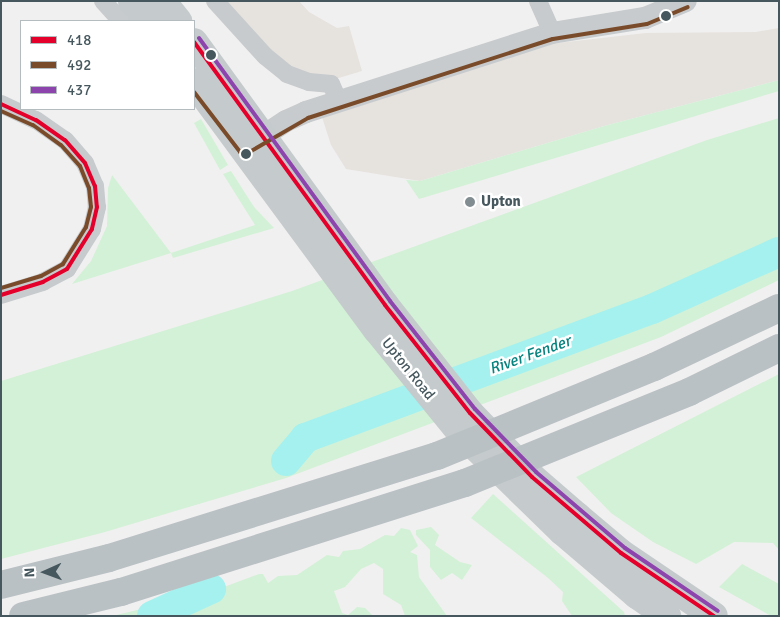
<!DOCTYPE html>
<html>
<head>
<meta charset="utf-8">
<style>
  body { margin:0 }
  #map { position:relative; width:780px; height:617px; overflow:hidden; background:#f1f0f0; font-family:Signika,sans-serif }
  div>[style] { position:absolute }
  .commercial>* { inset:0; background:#e6e2de }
  .green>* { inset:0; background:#d3f1d7 }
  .river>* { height:30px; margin:-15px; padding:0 15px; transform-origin:15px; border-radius:15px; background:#a5f1ef }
  .minor>* { height:18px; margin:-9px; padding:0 9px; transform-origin:9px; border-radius:9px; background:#c7cbcd }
  .tertiary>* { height:22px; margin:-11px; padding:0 11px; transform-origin:11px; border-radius:11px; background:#c7cbcd }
  .primary>* { height:28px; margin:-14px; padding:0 14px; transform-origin:14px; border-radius:14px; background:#c5cbcc }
  .motorway>* { height:28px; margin:-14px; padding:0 14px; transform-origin:14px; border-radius:14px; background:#bac1c4 }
  .bus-1>* { height:4px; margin:-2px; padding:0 2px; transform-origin:2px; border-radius:2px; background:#e4002b }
  .bus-2>* { height:4px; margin:-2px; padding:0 2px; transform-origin:2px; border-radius:2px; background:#7a4b2a }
  .bus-3>* { height:4px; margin:-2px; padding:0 2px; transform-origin:2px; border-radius:2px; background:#8e44ad }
  .dots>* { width:14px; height:14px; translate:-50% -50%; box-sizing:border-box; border:2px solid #fff; border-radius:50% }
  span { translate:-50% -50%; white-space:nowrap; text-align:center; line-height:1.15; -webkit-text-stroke:5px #fff; paint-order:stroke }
  .poi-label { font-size:15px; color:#46585e; font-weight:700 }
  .left { translate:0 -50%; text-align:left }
  .street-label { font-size:15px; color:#46585e }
  .water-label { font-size:16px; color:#07837f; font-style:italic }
  .frame { position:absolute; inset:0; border:2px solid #46585e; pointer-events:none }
  .legend { position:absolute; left:20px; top:20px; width:175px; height:90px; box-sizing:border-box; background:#fff; border:1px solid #b5bcbf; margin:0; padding:6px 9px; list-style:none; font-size:15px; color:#46585e }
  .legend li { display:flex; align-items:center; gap:10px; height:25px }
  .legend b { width:25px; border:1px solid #b5bcbf }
  .north { position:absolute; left:20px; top:547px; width:50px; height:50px; -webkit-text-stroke:4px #fff; paint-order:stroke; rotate:268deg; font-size:14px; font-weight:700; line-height:20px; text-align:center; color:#46585e }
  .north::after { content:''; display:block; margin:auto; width:18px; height:22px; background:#46585e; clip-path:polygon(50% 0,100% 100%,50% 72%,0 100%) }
</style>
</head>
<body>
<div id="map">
  <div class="commercial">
    <div style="clip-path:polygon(222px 1px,299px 1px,309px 12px,337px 28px,349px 26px,362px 71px,332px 80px,314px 78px,280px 63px)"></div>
    <div style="clip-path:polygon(779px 28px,779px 80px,604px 126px,420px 181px,346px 169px,331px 145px,322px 117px,549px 44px,646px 33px,756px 32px)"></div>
  </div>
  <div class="green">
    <div style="clip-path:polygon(779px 80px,779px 91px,419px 199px,406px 180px,420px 181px,604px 126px)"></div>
    <div style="clip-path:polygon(779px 118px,779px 280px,661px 337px,286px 478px,105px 532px,1px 559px,1px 381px,292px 291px,707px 140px)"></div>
    <div style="clip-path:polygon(201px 119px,228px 165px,220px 170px,194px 123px)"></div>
    <div style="clip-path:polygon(231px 171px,254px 207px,274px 228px,173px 258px,171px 253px,72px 284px,91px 261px,107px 226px,108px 188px,112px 175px,171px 253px,255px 225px,223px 174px)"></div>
    <div style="clip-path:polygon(779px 374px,779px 550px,773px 543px,734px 542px,696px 564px,653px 542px,611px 513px,576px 477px)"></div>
    <div style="clip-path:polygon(493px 494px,624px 612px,625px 616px,572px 616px,562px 601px,563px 592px,548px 578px,471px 518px)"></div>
    <div style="clip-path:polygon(431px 527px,439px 535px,435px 545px,460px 562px,472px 565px,462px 580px,452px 573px,441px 580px,430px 567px,430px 550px,416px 535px,416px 530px)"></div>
    <div style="clip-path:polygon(401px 528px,410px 530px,418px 546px,410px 552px,417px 555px,419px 577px,447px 616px,405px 616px,401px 605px,383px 594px,383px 569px,374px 563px,361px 569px,345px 587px,334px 591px,342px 613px,348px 615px,357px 607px,365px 608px,373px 616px,112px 616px,208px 593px,259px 574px,263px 574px,268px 583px,278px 576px,297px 575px,327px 555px,339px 557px,343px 551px,360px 549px,385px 535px,394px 536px)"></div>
    <div style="clip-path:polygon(742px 564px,779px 584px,779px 616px,771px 616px,719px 587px)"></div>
  </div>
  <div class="river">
    <div style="left:286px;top:461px;width:30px;rotate:-50deg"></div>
    <div style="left:305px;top:438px;width:370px;rotate:-20.4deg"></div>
    <div style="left:652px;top:309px;width:139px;rotate:-24.2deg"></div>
    <div style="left:152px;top:616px;width:65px;rotate:-24.6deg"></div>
  </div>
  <div class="minor">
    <div style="left:103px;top:1px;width:27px;rotate:48deg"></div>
    <div style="left:215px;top:1px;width:74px;rotate:47.7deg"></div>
    <div style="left:265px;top:56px;width:28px;rotate:39deg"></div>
    <div style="left:287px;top:74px;width:23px;rotate:20deg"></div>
    <div style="left:309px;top:82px;width:22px;rotate:5deg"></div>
    <div style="left:331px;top:84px;width:20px;rotate:66deg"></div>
    <div style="left:538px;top:1px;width:35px;rotate:66deg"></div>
    <div style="left:1px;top:104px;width:38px;rotate:25deg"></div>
    <div style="left:36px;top:120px;width:35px;rotate:35deg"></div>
    <div style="left:65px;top:140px;width:30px;rotate:49deg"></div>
    <div style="left:85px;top:163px;width:25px;rotate:67deg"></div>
    <div style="left:95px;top:186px;width:21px;rotate:85deg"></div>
    <div style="left:97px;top:207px;width:23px;rotate:103deg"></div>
    <div style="left:92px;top:229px;width:47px;rotate:122deg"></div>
    <div style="left:67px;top:269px;width:27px;rotate:152deg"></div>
    <div style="left:43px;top:282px;width:44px;rotate:162.8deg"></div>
  </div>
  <div class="tertiary">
    <div style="left:248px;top:146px;width:45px;rotate:-33.3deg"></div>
    <div style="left:286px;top:121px;width:22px;rotate:-24deg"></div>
    <div style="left:306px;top:112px;width:258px;rotate:-17.8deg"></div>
    <div style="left:552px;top:33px;width:94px;rotate:-9.2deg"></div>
    <div style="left:645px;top:18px;width:44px;rotate:-22.5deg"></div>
  </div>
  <div class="primary">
    <div style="left:132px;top:1px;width:26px;rotate:50deg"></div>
    <div style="left:162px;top:1px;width:26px;rotate:51deg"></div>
    <div style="left:194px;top:42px;width:325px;rotate:54deg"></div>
    <div style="left:385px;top:305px;width:137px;rotate:51.8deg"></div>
    <div style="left:470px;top:413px;width:89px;rotate:45.9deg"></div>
    <div style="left:532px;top:477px;width:60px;rotate:40.9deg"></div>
    <div style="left:577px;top:516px;width:57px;rotate:40.1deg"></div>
    <div style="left:621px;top:553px;width:112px;rotate:34.1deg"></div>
    <div style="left:194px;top:82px;width:308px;rotate:53.6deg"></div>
    <div style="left:377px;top:330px;width:130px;rotate:50.9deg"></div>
    <div style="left:459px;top:431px;width:144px;rotate:44.2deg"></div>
    <div style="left:562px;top:531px;width:99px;rotate:40.5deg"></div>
    <div style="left:637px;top:595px;width:37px;rotate:35deg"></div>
  </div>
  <div class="motorway">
    <div style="left:1px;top:585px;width:111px;rotate:-14deg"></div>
    <div style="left:109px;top:558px;width:343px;rotate:-17.3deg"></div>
    <div style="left:437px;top:456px;width:235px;rotate:-22.3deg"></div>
    <div style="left:654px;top:367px;width:138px;rotate:-25.3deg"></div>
    <div style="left:23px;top:616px;width:101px;rotate:-13.8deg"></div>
    <div style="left:121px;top:592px;width:361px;rotate:-17.6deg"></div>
    <div style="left:465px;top:483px;width:242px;rotate:-22.1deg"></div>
    <div style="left:689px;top:392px;width:100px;rotate:-26.1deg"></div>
  </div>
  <div class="bus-1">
    <div style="left:194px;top:42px;width:325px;rotate:54deg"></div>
    <div style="left:385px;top:305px;width:137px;rotate:51.8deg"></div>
    <div style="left:470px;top:413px;width:89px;rotate:45.9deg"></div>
    <div style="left:532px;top:477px;width:117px;rotate:40.5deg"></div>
    <div style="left:621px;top:553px;width:112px;rotate:34.1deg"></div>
    <div style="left:1px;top:104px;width:38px;rotate:25deg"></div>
    <div style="left:36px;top:120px;width:35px;rotate:35deg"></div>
    <div style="left:65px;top:140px;width:30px;rotate:49deg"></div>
    <div style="left:85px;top:163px;width:25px;rotate:67deg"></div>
    <div style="left:95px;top:186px;width:21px;rotate:85deg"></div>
    <div style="left:97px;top:207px;width:23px;rotate:103deg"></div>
    <div style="left:92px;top:229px;width:47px;rotate:122deg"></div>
    <div style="left:67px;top:269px;width:27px;rotate:152deg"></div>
    <div style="left:43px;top:282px;width:44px;rotate:162.8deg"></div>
  </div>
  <div class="bus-2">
    <div style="left:194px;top:92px;width:76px;rotate:52.5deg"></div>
    <div style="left:240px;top:152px;width:6px;rotate:18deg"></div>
    <div style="left:246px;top:154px;width:72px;rotate:-30.1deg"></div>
    <div style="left:308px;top:118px;width:257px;rotate:-17.9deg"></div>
    <div style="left:553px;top:39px;width:95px;rotate:-9.1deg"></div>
    <div style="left:647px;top:24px;width:44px;rotate:-22.5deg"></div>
    <div style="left:1px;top:111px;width:35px;rotate:24deg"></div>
    <div style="left:33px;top:125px;width:34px;rotate:36deg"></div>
    <div style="left:61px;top:145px;width:28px;rotate:48deg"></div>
    <div style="left:80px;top:166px;width:24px;rotate:68deg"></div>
    <div style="left:89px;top:188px;width:19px;rotate:84deg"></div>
    <div style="left:91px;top:207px;width:21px;rotate:104deg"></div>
    <div style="left:86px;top:227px;width:44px;rotate:121.9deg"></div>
    <div style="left:63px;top:264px;width:25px;rotate:151deg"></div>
    <div style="left:41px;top:276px;width:42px;rotate:163.3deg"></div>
  </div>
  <div class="bus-3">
    <div style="left:199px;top:38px;width:325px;rotate:54deg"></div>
    <div style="left:390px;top:301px;width:137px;rotate:51.8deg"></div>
    <div style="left:475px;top:409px;width:88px;rotate:45.9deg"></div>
    <div style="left:536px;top:472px;width:117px;rotate:40.5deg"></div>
    <div style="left:625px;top:548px;width:112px;rotate:34.1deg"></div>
  </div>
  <div class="dots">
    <div style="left:666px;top:16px;background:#46585e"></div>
    <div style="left:211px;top:55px;background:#46585e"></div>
    <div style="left:246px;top:154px;background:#46585e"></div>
    <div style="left:470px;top:202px;background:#828d91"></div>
  </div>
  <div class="poi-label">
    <span class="left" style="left:481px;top:202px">Upton</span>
  </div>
  <div class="street-label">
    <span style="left:408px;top:369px;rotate:51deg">Upton Road</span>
  </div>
  <div class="water-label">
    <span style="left:530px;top:355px;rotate:-20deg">River Fender</span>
  </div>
  <div class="frame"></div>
  <ul class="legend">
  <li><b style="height:6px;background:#e4002b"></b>418</li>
  <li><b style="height:6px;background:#7a4b2a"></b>492</li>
  <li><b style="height:6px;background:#8e44ad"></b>437</li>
  </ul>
  <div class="north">N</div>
</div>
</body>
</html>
